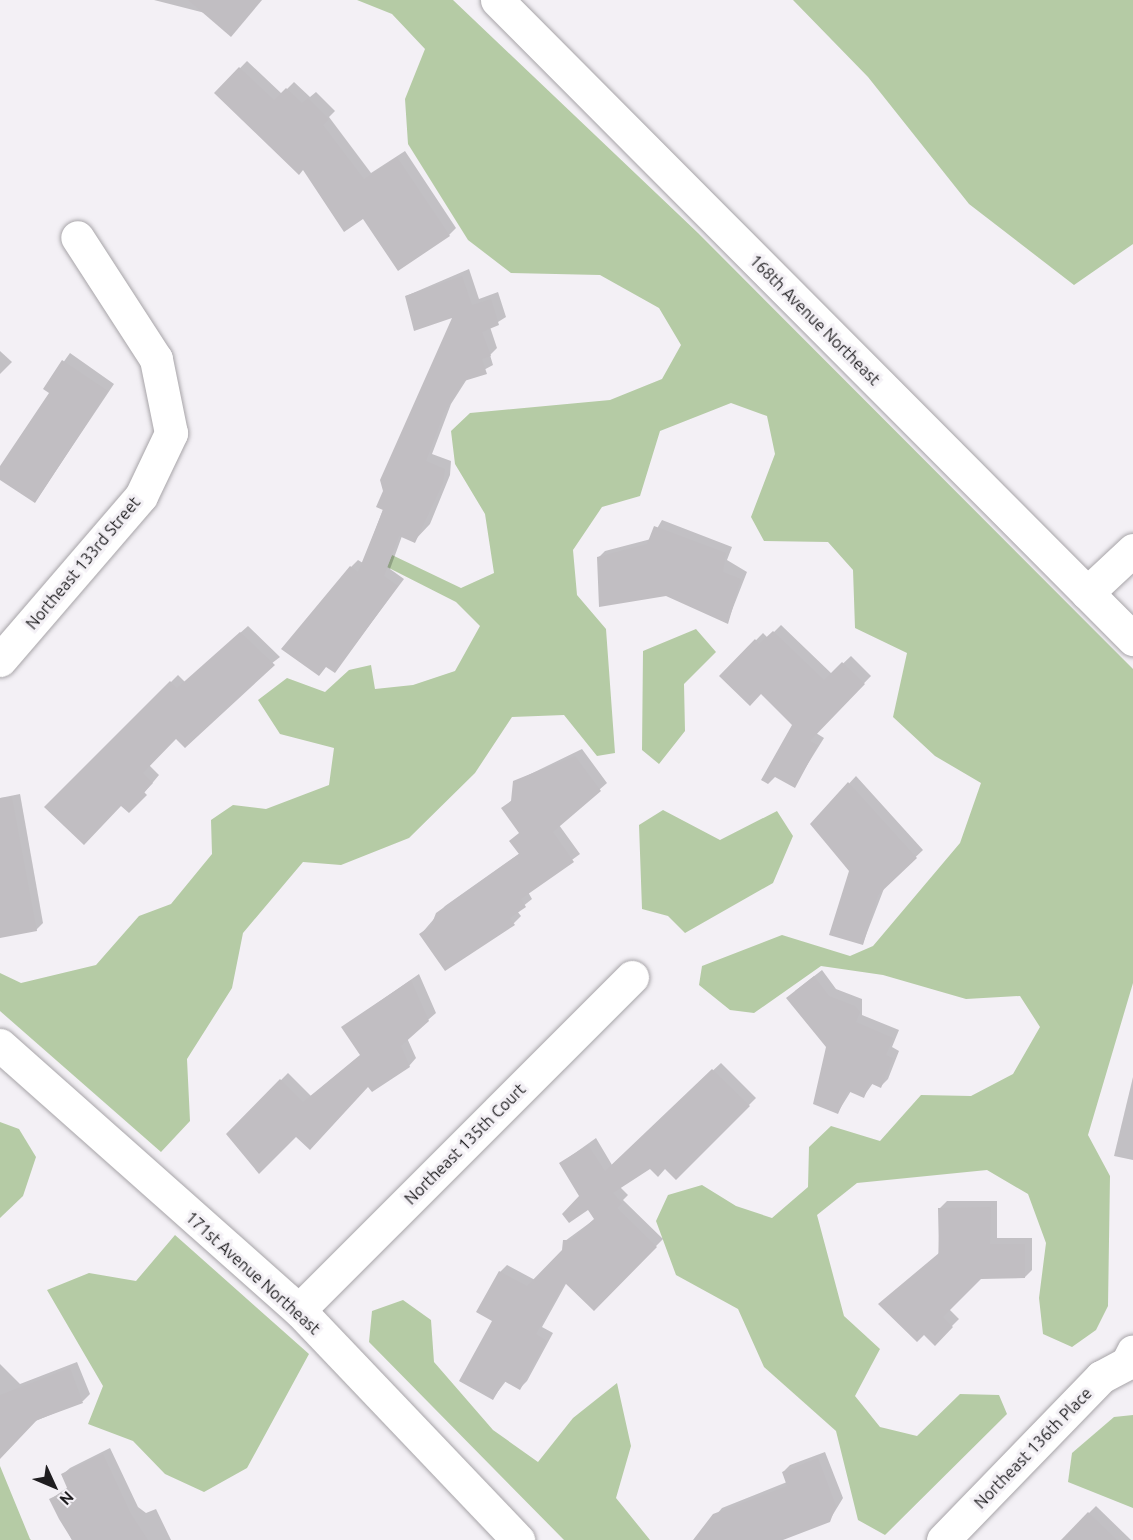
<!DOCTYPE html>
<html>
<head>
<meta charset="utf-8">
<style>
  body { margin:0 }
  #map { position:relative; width:1133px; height:1540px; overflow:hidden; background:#f3f0f5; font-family:Ubuntu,sans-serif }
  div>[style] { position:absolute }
  .forest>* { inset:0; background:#b5cba5 }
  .shadow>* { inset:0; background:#0003 }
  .building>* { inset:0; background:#c1bec2 }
  .roads { filter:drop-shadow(0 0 2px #a7a4a8) drop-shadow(0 0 2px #a7a4a8) }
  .minor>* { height:33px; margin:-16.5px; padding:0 16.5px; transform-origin:16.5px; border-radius:16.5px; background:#fff }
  span { translate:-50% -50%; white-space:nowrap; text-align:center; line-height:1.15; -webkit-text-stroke:6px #f3f0f5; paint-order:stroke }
  .street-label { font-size:16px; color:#1f1e20 }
  .north { position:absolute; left:24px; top:1456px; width:60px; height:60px; -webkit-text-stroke:4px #f3f0f5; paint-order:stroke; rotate:134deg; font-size:16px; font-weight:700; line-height:24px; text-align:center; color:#1f1e20 }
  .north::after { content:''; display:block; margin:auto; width:21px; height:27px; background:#1f1e20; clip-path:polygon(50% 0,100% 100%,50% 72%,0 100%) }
</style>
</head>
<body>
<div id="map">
  <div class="forest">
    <div style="clip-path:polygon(357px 0,453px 0,698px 233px,1133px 669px,1133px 983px,1088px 1135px,1110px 1176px,1108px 1306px,1096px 1330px,1072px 1347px,1043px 1334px,1039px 1298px,1046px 1243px,1028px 1194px,987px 1170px,857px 1183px,817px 1215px,844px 1316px,880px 1349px,855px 1396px,880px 1427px,917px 1436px,960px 1394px,999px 1395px,1007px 1414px,885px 1535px,858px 1520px,836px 1431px,764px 1367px,738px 1309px,676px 1275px,656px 1221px,668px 1195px,702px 1185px,736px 1206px,772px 1218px,808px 1187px,809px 1147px,831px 1126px,880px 1141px,921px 1095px,971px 1096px,1013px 1074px,1040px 1027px,1020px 996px,966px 999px,883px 975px,821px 966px,754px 1013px,730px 1010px,699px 985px,702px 966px,782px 935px,850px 956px,873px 946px,960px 843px,981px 783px,935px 756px,893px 717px,907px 653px,855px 628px,853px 570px,828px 542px,764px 541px,751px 517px,775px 454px,767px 416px,731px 403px,660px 431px,640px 496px,602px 507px,573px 550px,577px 595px,606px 629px,615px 753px,597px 756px,564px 715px,512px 717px,475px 773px,409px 838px,341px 865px,303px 862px,243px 933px,232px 988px,187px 1059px,190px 1121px,161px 1152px,0 1011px,0 973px,21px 983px,96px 965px,139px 916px,171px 904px,212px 854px,211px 820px,233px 805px,266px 809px,329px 785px,334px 748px,280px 734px,258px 700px,287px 678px,325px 692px,349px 670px,371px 665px,375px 689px,413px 685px,455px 671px,480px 626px,456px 602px,387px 567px,392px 555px,461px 588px,494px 573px,485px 514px,455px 464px,451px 431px,470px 413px,610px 400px,662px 379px,681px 345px,659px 308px,600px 275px,511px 273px,468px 240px,408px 144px,405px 99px,425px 49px,392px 14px)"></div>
    <div style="clip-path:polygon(793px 0,1133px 0,1133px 244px,1074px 285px,969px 204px,868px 77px)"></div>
    <div style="clip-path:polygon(696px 629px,716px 652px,684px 684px,685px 731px,659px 764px,642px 750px,643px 651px)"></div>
    <div style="clip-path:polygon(663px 810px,720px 840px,777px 811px,793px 836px,773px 883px,685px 933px,668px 916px,642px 909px,639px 825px)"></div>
    <div style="clip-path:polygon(0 1122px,19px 1129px,36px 1157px,23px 1196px,0 1218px)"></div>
    <div style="clip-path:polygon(175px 1235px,309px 1354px,247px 1468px,204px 1492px,165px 1474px,133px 1441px,88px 1424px,103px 1386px,47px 1290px,89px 1273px,136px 1281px)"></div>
    <div style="clip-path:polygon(403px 1300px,431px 1320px,434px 1362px,493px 1430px,538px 1462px,573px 1418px,617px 1383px,631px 1446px,616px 1498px,650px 1540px,564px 1540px,369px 1342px,372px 1311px)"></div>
    <div style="clip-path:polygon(1133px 1415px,1133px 1508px,1068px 1482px,1072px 1453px,1114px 1417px)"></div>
    <div style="clip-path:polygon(0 1466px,30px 1539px,31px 1540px,0 1540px)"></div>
  </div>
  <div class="shadow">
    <div style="clip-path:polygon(154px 0,260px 0,205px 13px)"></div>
    <div style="clip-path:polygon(247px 61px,282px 94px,294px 82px,310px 97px,316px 92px,335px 111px,329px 117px,371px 173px,405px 151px,456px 228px,449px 235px,364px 217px,216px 93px)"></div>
    <div style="clip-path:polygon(469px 269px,479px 299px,498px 292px,506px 317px,490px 327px,497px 348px,490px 355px,493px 365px,467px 379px,451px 404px,432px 454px,451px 461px,450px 475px,430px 524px,414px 541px,402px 536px,390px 569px,404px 579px,335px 671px,351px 567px,358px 560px,363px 563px,455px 316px,406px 296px)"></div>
    <div style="clip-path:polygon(0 351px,12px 362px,0 374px)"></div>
    <div style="clip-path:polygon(70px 353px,114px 384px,35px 502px,0 478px,0 469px,51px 393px,45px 388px)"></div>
    <div style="clip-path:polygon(662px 520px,732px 547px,727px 560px,747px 572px,727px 623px,598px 558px,605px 551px,651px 539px)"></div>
    <div style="clip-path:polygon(781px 625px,832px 674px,851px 656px,871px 676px,816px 733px,824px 738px,794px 786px,794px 724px,761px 692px,721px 676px,763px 633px,768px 638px)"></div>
    <div style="clip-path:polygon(248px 626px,280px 657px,176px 737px,149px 765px,159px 775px,129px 811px,121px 804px,46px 807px,178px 675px,185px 682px)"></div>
    <div style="clip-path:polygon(582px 749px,607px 783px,559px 825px,580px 854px,528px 892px,532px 899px,517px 911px,521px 916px,514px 923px,421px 934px,445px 906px,520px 853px,520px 832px,503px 809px,513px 799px,514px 782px)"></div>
    <div style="clip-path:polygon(856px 776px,923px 850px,885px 886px,863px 943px,850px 871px,812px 824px)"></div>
    <div style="clip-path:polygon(20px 794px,43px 923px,36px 930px,0 936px,0 798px)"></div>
    <div style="clip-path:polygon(822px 970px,836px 989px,862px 999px,862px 1015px,899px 1030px,892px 1047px,899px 1051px,888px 1079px,881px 1086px,873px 1083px,864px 1096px,851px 1091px,838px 1112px,828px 1047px,795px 991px)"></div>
    <div style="clip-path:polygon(419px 974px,436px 1013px,407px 1038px,416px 1058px,409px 1066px,368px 1085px,296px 1135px,228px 1134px,288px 1073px,311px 1096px,362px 1054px,343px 1027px)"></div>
    <div style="clip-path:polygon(721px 1063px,756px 1098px,676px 1178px,665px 1167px,650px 1167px,620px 1187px,628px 1195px,623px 1200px,663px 1239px,594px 1309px,567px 1282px,542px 1327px,553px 1333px,527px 1381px,520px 1388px,506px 1381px,493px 1398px,500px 1272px,507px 1265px,535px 1280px,564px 1250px,565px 1241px,595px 1219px,561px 1163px,596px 1138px,612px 1165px)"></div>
    <div style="clip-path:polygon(1133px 1077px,1133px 1160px,1114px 1156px)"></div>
    <div style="clip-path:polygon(947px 1201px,997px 1201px,997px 1238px,1032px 1238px,1032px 1270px,1025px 1277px,980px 1277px,949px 1309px,959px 1319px,935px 1343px,940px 1208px)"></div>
    <div style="clip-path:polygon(77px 1362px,90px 1394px,83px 1401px,0 1436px,0 1364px,20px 1384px)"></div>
    <div style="clip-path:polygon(110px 1448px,138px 1507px,146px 1513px,156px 1509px,171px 1540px,72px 1540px,51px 1499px,68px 1487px,62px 1475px,70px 1468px)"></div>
    <div style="clip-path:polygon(825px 1452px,843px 1498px,829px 1521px,779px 1540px,695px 1540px,722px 1508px,787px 1482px,783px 1472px,790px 1465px)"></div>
    <div style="clip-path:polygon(1096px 1506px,1131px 1540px,1062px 1540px)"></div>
  </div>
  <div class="building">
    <div style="clip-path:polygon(188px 0,262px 0,231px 37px)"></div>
    <div style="clip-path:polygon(239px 67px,274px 100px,286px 88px,302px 103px,308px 98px,329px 119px,323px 125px,364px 179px,397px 157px,450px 236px,398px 271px,363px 219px,344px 232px,303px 170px,299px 175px,214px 93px)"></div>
    <div style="clip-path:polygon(462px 276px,472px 305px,491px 299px,499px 325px,482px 332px,491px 356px,482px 359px,487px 374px,464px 381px,444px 413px,426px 461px,445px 469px,443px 483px,415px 543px,399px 536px,384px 576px,398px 586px,335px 673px,326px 667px,319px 676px,281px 649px,350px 566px,358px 572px,383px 510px,376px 507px,383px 491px,380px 480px,452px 318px,414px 331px,405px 296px)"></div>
    <div style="clip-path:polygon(62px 360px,108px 391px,35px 503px,0 480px,0 466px,49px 393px,43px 389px)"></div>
    <div style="clip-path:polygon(654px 526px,726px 553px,723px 572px,741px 579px,728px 624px,666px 596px,599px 607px,597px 557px,647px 544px)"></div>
    <div style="clip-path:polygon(773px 631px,824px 680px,842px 662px,865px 684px,810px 741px,818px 745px,795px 788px,775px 777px,768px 784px,761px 780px,792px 725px,761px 694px,750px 706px,719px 676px,755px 639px,759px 644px)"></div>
    <div style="clip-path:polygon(240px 632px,275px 665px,185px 748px,176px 739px,143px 773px,153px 783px,144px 792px,147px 795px,129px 813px,121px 806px,84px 845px,44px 807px,170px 681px,177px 688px)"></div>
    <div style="clip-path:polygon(575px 756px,601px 791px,553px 832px,574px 862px,521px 899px,526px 907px,510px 918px,515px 925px,445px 971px,419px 934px,431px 926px,436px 913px,519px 854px,509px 841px,519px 833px,501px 808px,511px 801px,513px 781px)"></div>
    <div style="clip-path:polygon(848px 782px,917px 858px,878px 895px,863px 945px,829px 935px,849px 871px,810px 824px)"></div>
    <div style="clip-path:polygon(12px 797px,37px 931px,0 938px,0 798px)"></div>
    <div style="clip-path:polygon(814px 976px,829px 996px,855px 1006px,860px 1012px,856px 1022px,893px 1038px,886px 1055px,893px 1058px,881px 1088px,870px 1083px,864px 1098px,848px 1091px,838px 1114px,813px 1104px,826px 1047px,786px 998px)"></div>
    <div style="clip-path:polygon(411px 980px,429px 1021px,401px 1046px,410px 1067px,372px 1092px,368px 1087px,310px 1150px,296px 1137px,259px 1174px,226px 1134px,280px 1079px,303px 1102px,360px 1055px,341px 1027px)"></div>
    <div style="clip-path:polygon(712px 1069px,750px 1106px,676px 1180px,665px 1169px,658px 1177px,650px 1169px,613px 1193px,622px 1203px,617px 1208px,657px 1247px,594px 1311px,565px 1283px,536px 1334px,547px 1341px,520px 1390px,504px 1381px,493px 1400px,459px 1381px,492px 1321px,476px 1312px,499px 1271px,527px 1286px,562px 1250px,563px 1240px,571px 1240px,594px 1219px,588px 1210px,569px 1223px,562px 1214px,579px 1196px,559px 1163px,588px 1145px,605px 1171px)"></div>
    <div style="clip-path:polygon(991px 1207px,990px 1244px,1025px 1244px,1025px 1278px,981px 1279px,943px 1317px,953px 1327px,935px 1346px,924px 1335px,917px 1342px,878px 1304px,939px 1253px,938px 1208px)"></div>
    <div style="clip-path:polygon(70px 1368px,83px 1403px,37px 1420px,0 1459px,0 1395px)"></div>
    <div style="clip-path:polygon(103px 1454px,131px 1514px,148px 1540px,72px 1540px,59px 1519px,49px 1499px,68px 1490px,61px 1474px)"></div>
    <div style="clip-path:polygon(818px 1458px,836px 1506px,830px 1522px,783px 1540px,693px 1540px,713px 1514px,787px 1486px,782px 1472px)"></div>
    <div style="clip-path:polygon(1088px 1512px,1117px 1540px,1061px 1540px)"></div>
  </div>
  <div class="roads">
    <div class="minor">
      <div style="left:497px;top:0;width:902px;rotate:45.13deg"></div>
      <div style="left:1087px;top:593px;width:63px;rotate:-43.1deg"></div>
      <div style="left:0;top:660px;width:216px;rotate:-49.3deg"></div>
      <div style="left:141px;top:496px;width:70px;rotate:-64.5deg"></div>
      <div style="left:171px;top:433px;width:76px;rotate:-101.5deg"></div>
      <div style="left:156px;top:359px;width:145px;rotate:-122.9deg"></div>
      <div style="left:0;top:1045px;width:400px;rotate:41.6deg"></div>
      <div style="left:299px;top:1310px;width:318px;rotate:46.4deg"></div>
      <div style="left:299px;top:1310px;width:471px;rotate:-45deg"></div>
      <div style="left:943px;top:1540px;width:227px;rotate:-45.9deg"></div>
      <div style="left:1101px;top:1377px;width:30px;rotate:-28deg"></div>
      <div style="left:1127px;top:1363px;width:13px;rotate:-63deg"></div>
    </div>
  </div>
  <div class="street-label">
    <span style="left:815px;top:320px;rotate:45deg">168th Avenue Northeast</span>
    <span style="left:83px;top:563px;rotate:-50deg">Northeast 133rd Street</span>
    <span style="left:465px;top:1144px;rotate:-45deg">Northeast 135th Court</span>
    <span style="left:253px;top:1273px;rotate:42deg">171st Avenue Northeast</span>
    <span style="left:1033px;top:1448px;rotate:-46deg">Northeast 136th Place</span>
  </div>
  <div class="north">N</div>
</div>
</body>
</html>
